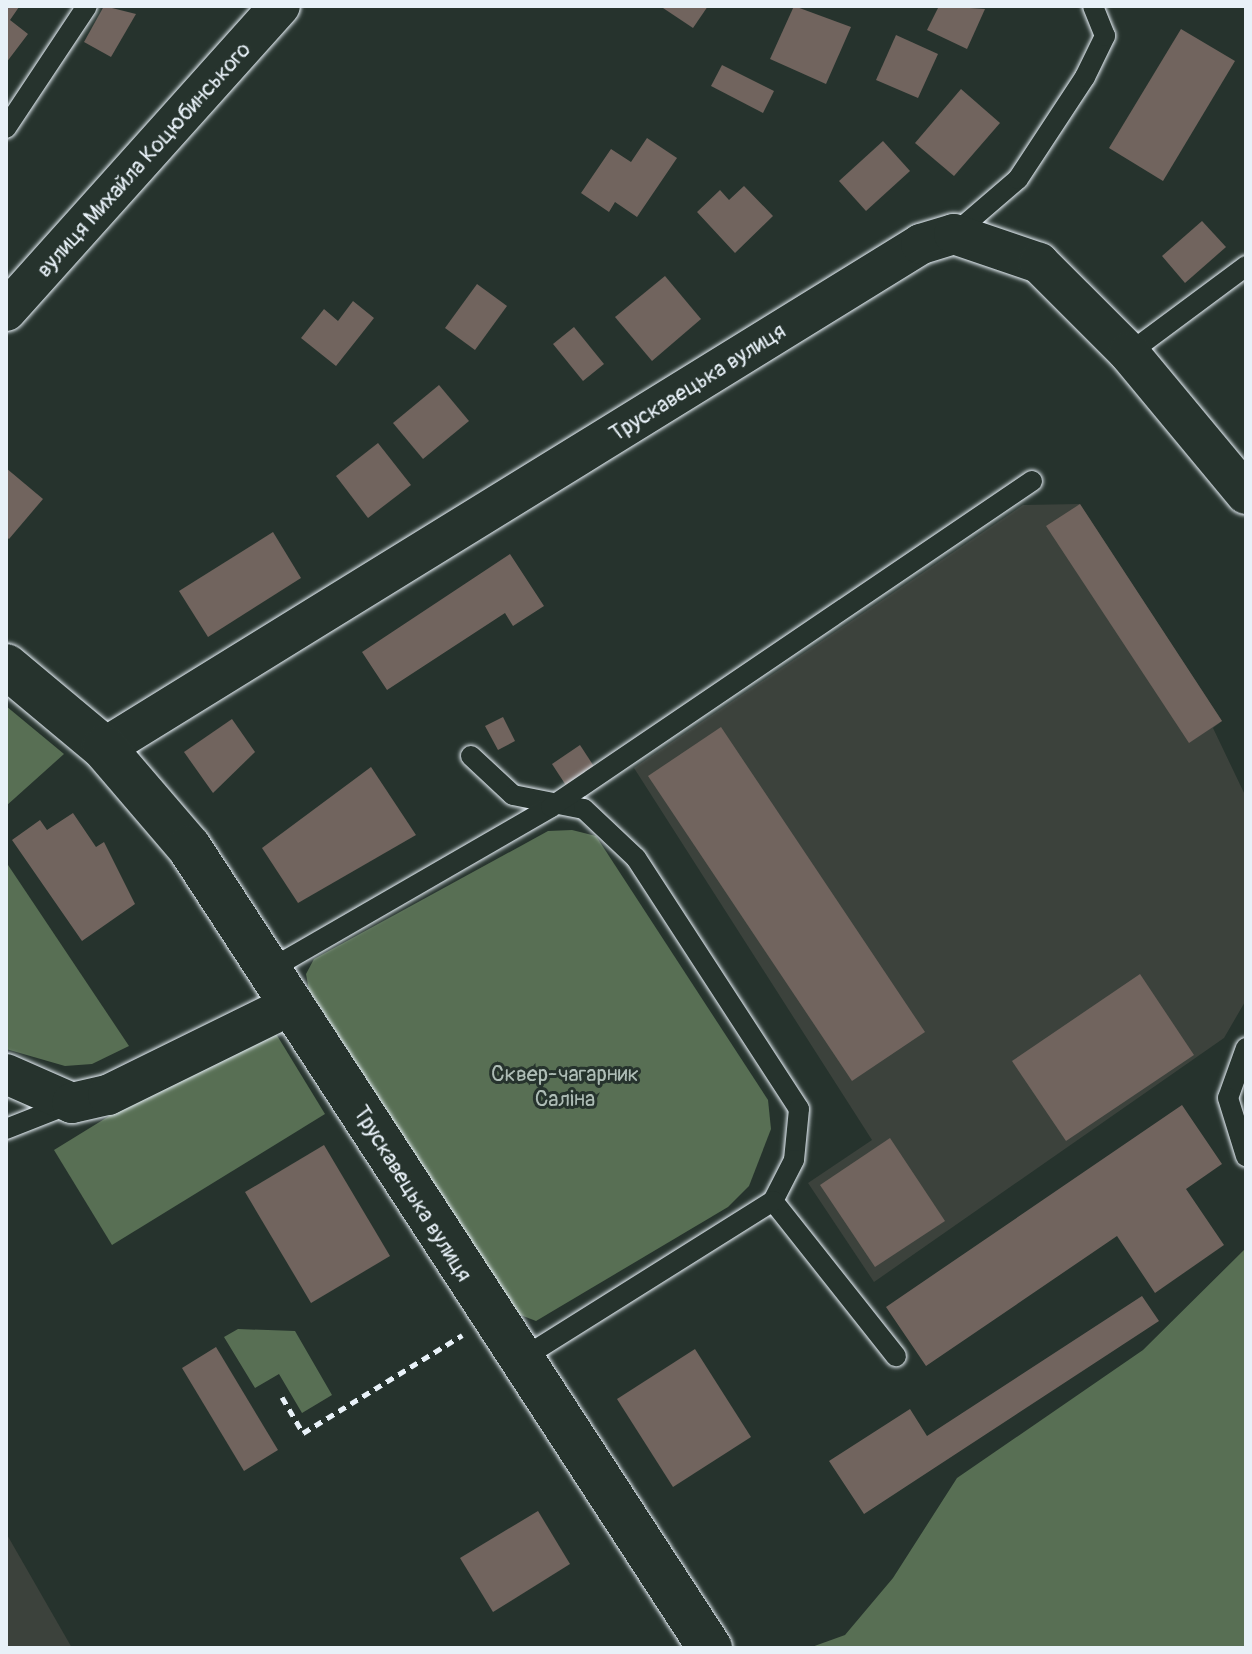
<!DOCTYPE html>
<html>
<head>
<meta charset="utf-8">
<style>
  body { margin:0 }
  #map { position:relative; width:1252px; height:1654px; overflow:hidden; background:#26332d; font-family:Pangolin,sans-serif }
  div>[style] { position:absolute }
  .built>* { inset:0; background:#3c423c }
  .green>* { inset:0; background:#586f54 }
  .building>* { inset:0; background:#71645e }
  .path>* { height:5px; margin-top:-2.5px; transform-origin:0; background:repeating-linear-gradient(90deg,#e8f1f8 0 8px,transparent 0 14px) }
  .roads { filter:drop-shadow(0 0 2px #e8f1f8) drop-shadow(0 0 2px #e8f1f8) }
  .service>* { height:20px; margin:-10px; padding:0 10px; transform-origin:10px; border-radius:10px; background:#26332d }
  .minor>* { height:40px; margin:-20px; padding:0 20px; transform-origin:20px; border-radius:20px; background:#26332d }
  .tertiary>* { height:44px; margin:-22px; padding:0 22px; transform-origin:22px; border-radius:22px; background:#26332d }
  span { translate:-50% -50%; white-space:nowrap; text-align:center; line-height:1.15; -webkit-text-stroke:6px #26332d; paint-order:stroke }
  .street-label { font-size:22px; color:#e8f1f8 }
  .park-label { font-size:22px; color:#aebdb6 }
  .frame { position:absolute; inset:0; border:8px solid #e8f1f8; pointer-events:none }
</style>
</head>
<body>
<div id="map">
  <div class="built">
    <div style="clip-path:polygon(1080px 504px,1222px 721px,1213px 728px,1246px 797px,1246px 1000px,1224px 1038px,874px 1282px,808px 1183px,872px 1140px,634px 768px,1023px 505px)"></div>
    <div style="clip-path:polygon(6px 1533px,72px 1648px,6px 1648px)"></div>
  </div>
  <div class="green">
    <div style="clip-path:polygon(6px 706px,64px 754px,6px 806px)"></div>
    <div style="clip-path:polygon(572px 830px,596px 836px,768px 1100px,771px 1129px,749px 1186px,728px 1207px,536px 1321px,518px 1314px,309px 990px,306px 974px,314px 959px,548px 831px)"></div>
    <div style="clip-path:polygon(6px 862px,129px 1046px,92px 1064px,65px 1066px,6px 1049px)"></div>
    <div style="clip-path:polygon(267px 1019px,325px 1114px,112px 1245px,54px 1150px)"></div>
    <div style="clip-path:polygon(1246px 1248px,1245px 1648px,809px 1648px,845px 1635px,893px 1578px,957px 1478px,1143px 1350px)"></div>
    <div style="clip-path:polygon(238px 1329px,295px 1331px,332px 1395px,302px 1413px,279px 1374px,255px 1388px,224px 1337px)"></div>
  </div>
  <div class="building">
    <div style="clip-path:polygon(6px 6px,19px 7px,10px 20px,28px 34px,6px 63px)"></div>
    <div style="clip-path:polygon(104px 6px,136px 14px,111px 57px,84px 42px)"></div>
    <div style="clip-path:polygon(660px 6px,708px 6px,693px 28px)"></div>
    <div style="clip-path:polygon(794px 6px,851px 27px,826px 84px,770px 59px)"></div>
    <div style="clip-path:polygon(939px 6px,985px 9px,967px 49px,927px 30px)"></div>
    <div style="clip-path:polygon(1181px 29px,1235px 61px,1163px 181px,1109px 148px)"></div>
    <div style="clip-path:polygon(896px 35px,938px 54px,918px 98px,876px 80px)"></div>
    <div style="clip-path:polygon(722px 65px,774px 91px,763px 113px,711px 86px)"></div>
    <div style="clip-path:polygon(961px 89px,1000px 123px,954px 176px,915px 143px)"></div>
    <div style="clip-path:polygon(647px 138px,677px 158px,637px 217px,615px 202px,609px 212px,581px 193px,611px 149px,631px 162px)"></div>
    <div style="clip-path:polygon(883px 141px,910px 171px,866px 211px,839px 181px)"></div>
    <div style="clip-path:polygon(744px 186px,773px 216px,735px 253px,697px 212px,720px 190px,729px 200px)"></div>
    <div style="clip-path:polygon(1202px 221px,1226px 247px,1185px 283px,1162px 256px)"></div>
    <div style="clip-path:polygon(665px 276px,701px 319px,652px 361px,615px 317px)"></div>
    <div style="clip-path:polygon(477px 284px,507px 306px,475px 350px,445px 328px)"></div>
    <div style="clip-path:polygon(353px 301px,374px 318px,336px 366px,301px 338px,324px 309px,338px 321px)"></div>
    <div style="clip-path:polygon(574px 327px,604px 364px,583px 381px,553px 344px)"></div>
    <div style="clip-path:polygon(439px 385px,469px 421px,423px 459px,393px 423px)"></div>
    <div style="clip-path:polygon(378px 443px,411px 485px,368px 518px,336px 476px)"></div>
    <div style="clip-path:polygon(6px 468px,43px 499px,9px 539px,6px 537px)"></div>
    <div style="clip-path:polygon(1080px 504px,1222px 721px,1189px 743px,1046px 526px)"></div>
    <div style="clip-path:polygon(273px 532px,301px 578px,208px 637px,179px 591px)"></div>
    <div style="clip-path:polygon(510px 554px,544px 606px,513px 626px,505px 613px,387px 690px,362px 652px)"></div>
    <div style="clip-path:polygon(503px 717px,515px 741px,498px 750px,485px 726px)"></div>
    <div style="clip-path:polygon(232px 719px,255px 752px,213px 793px,184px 752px)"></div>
    <div style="clip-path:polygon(721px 727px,925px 1032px,852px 1081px,648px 776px)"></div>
    <div style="clip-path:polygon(580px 745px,595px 768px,567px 787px,552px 764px)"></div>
    <div style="clip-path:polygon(371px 767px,416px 835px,298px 903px,262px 848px)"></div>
    <div style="clip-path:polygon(73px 813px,96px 847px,104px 842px,135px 904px,82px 941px,12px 840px,40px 820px,47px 830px)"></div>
    <div style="clip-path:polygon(1140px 974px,1194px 1055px,1066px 1141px,1012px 1061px)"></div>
    <div style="clip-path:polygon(1182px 1105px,1222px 1164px,1186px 1189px,1224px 1245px,1155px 1293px,1117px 1236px,926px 1366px,886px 1307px)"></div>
    <div style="clip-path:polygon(890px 1138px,945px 1221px,875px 1267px,820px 1185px)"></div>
    <div style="clip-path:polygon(324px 1145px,390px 1256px,311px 1303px,245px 1192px)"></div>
    <div style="clip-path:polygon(1142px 1296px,1159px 1321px,864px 1514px,829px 1461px,910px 1409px,927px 1436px)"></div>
    <div style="clip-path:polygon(216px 1347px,278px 1450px,244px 1471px,182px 1368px)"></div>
    <div style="clip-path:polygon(695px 1349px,751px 1437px,673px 1487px,617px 1399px)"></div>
    <div style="clip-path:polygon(538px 1511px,570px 1564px,493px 1612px,460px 1558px)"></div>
  </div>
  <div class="path">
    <div style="left:282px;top:1397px;width:42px;rotate:59.7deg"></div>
    <div style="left:303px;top:1433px;width:187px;rotate:-31.6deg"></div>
  </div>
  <div class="roads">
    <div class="service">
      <div style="left:6px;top:128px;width:146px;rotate:-56.4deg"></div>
      <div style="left:954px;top:234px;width:84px;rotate:-40.7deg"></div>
      <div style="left:1018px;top:179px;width:122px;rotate:-56.7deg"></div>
      <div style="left:1085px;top:77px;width:46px;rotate:-64deg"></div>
      <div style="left:1105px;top:36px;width:32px;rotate:-112deg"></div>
      <div style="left:1129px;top:353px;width:146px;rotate:-36.6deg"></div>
      <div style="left:471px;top:756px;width:57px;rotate:42.9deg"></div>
      <div style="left:513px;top:795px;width:72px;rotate:11.2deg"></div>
      <div style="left:584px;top:809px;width:71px;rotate:43.3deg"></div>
      <div style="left:636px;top:858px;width:299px;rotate:57deg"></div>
      <div style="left:799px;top:1109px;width:51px;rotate:95.6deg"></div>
      <div style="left:794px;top:1160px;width:46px;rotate:117.1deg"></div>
      <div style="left:773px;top:1201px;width:198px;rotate:51.6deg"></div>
      <div style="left:269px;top:970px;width:326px;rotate:-30deg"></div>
      <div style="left:551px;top:807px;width:581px;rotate:-34.13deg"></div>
      <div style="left:1246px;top:1048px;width:53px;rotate:109.8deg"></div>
      <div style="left:1228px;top:1098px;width:61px;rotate:72.8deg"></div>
      <div style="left:6px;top:1129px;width:71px;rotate:-21.5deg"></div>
      <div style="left:518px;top:1361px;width:301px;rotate:-32.1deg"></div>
    </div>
    <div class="minor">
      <div style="left:6px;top:311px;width:410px;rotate:-48.1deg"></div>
      <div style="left:104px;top:748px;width:960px;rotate:-31.67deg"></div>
      <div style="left:921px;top:244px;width:34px;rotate:-17deg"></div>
      <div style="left:954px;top:234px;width:90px;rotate:18.8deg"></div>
      <div style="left:1039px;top:263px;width:127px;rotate:45deg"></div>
      <div style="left:1129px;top:353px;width:183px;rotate:50.3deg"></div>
      <div style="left:6px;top:1074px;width:72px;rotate:23.7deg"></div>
      <div style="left:72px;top:1103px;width:37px;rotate:-13deg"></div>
      <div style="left:108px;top:1095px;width:204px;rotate:-26.2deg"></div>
    </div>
    <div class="tertiary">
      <div style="left:6px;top:666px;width:128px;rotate:39.9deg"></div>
      <div style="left:104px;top:748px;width:130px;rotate:49.4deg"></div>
      <div style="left:189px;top:847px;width:956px;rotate:56.96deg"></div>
    </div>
  </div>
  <div class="street-label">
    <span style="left:144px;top:160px;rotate:-48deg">вулиця Михайла Коцюбинського</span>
    <span style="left:698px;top:383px;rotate:-32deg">Трускавецька вулиця</span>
    <span style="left:412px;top:1194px;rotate:58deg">Трускавецька вулиця</span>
  </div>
  <div class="park-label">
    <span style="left:565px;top:1087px">Сквер-чагарник<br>Саліна</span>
  </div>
  <div class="frame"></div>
</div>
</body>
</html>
